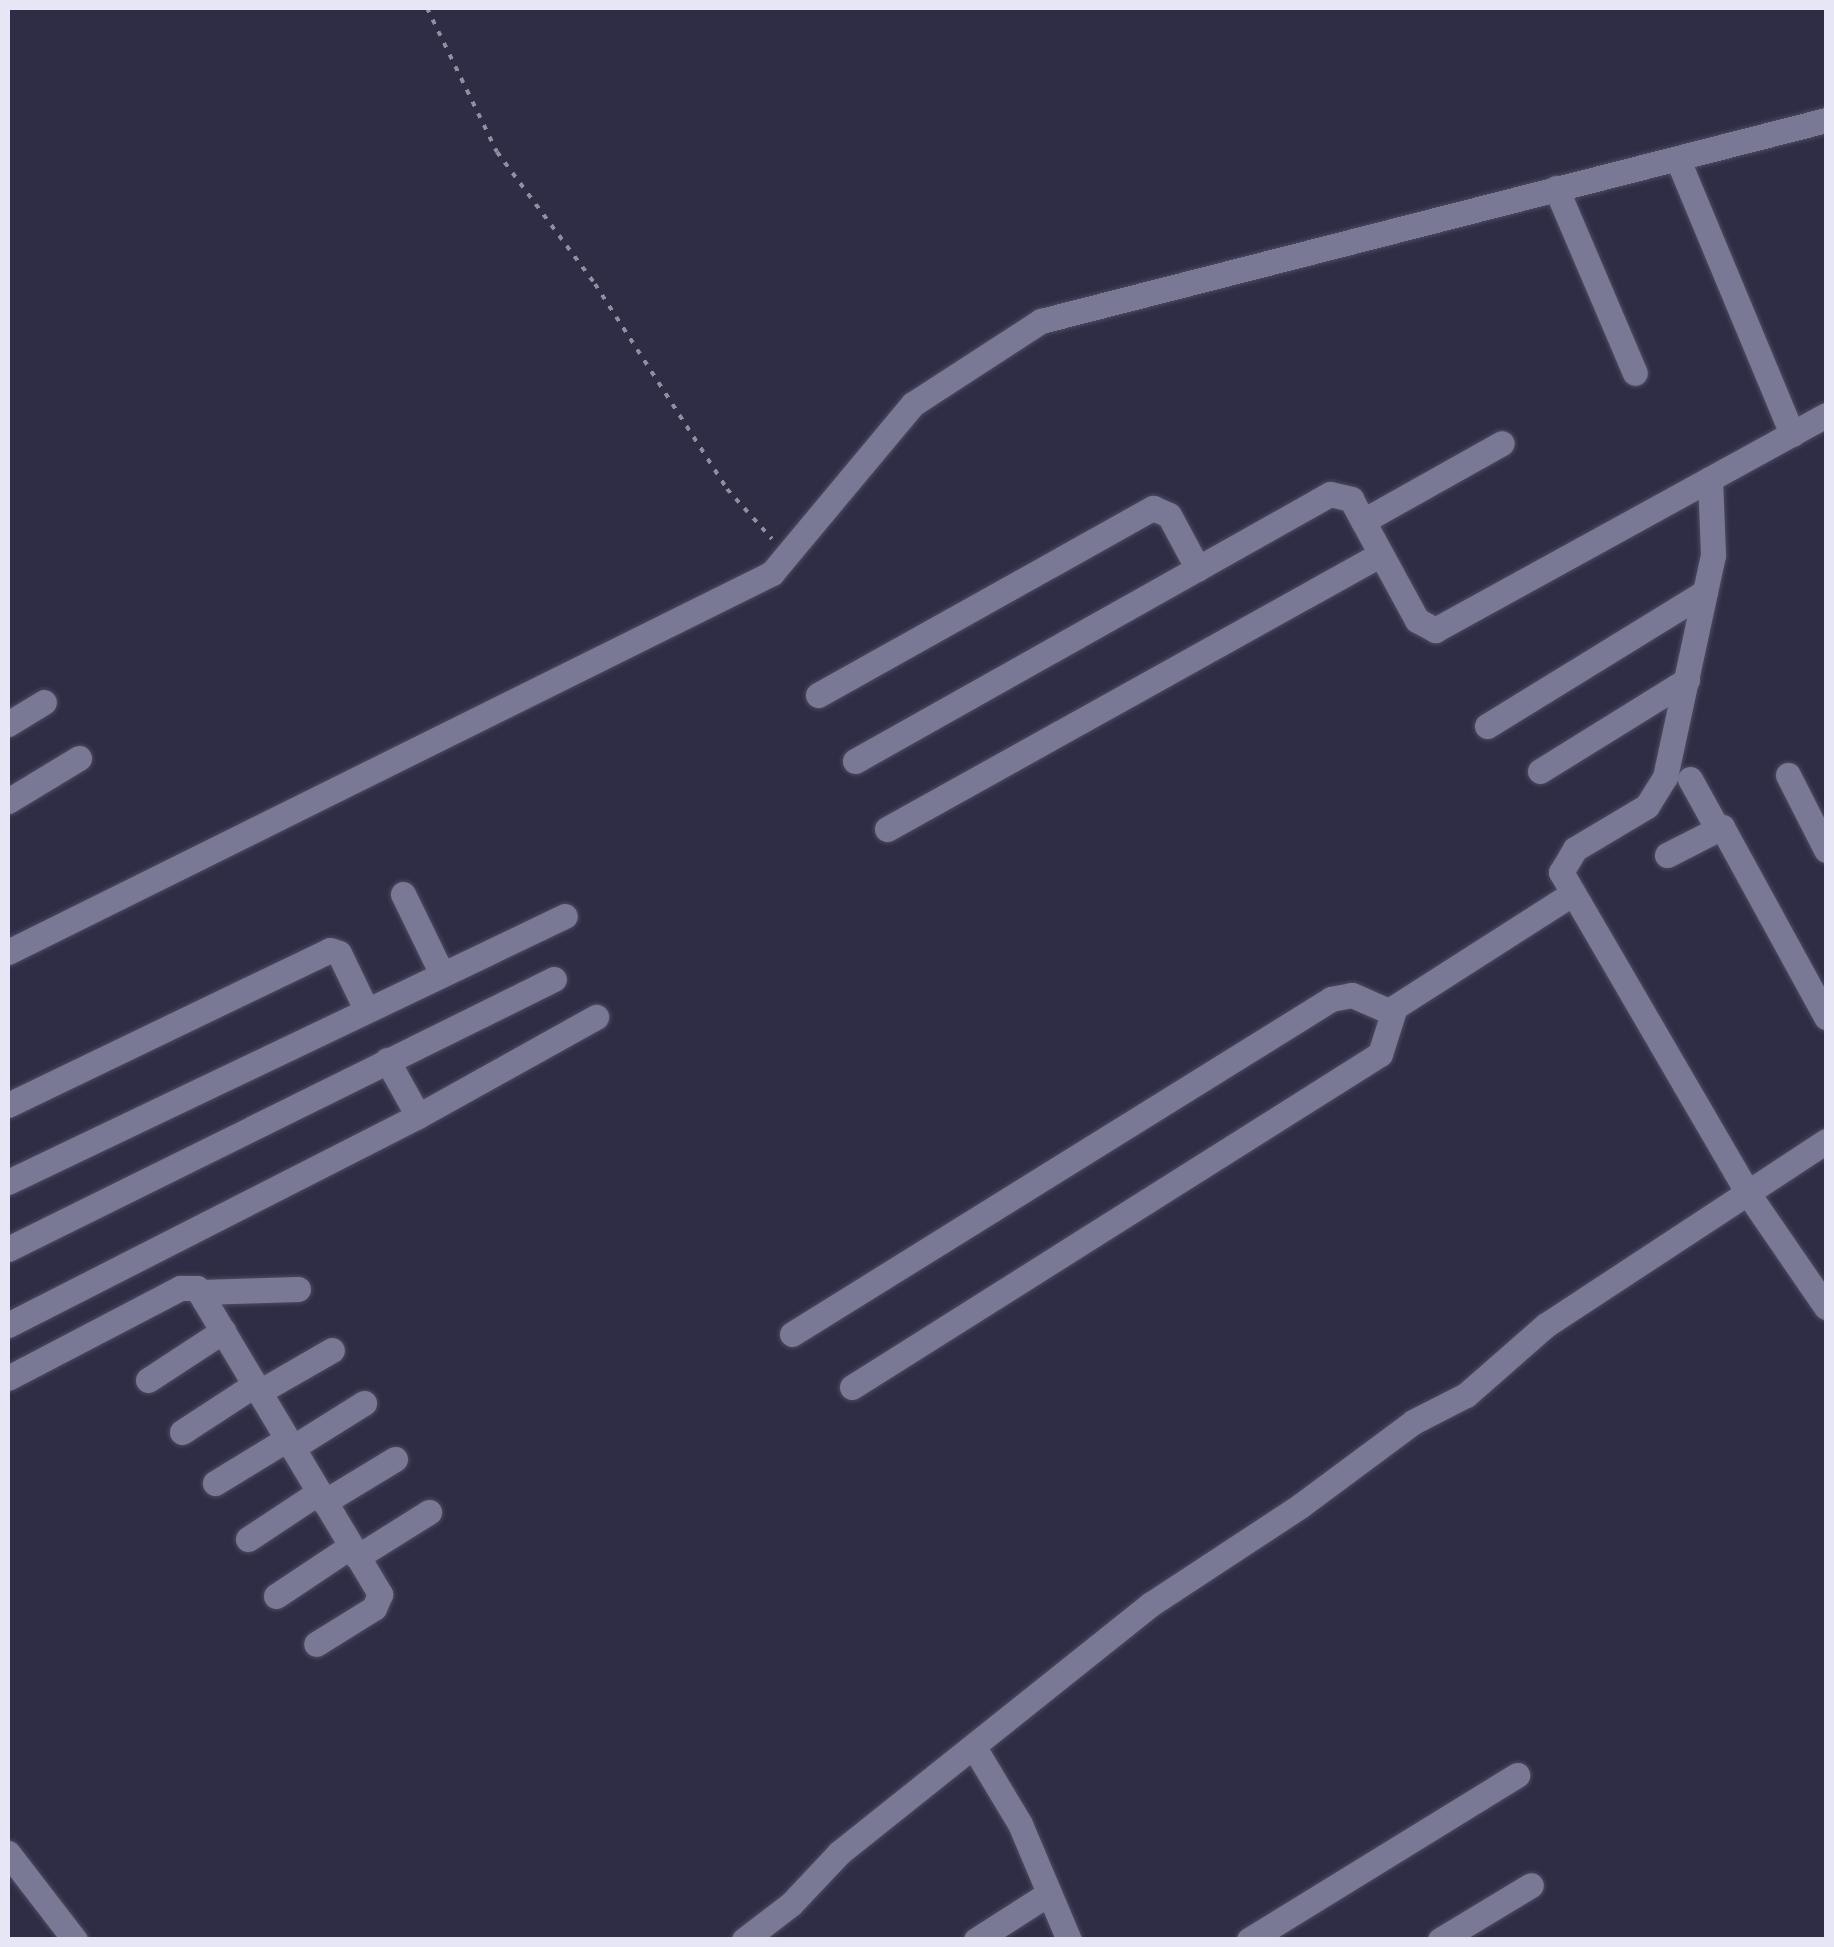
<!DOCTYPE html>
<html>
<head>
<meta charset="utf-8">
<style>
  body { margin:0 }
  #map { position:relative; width:1834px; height:1947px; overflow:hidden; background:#2f2d45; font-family:"Public Sans",sans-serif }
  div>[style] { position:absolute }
  .path>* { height:4px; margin-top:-2px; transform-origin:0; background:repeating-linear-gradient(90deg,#908ea2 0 5px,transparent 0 13px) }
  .roads { filter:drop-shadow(0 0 2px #4e4b60) drop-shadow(0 0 2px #4e4b60) }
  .minor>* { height:25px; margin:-12.5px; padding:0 12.5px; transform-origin:12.5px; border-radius:12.5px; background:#7a7995 }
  span { translate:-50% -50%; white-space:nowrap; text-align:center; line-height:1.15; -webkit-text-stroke:10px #181722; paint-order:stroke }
  .frame { position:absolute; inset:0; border:10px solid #e7e6f6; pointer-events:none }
</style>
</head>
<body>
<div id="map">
  <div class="path">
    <div style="left:427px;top:8px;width:160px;rotate:64.1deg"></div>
    <div style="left:497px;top:152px;width:164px;rotate:53.4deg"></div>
    <div style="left:595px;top:284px;width:244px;rotate:57.2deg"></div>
    <div style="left:727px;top:489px;width:67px;rotate:48deg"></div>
  </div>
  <div class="roads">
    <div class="minor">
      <div style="left:1678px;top:160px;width:297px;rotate:67.4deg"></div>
      <div style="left:1556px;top:188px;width:201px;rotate:66.9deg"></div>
      <div style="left:1710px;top:479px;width:76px;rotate:87.7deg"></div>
      <div style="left:1713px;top:555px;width:227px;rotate:102.2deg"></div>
      <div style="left:1665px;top:777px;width:34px;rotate:122deg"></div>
      <div style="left:1647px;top:806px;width:84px;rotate:149.2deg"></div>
      <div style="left:1575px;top:849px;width:27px;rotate:121deg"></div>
      <div style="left:1561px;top:872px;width:374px;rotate:59.8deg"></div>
      <div style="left:1749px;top:1195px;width:136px;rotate:55.5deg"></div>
      <div style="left:1363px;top:521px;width:159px;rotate:-29.3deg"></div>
      <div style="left:818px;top:695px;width:384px;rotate:-29.2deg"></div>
      <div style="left:1153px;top:508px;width:17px;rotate:24deg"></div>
      <div style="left:1169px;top:515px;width:61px;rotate:61.8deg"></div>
      <div style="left:8px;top:724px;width:42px;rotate:-31.4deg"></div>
      <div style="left:1487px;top:726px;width:256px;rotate:-31.6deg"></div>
      <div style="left:855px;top:761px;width:545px;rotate:-29.34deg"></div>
      <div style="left:1330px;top:494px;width:22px;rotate:13deg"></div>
      <div style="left:1351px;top:499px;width:138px;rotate:61.4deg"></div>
      <div style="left:1417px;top:620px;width:21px;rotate:29deg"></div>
      <div style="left:1435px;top:630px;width:446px;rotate:-28.8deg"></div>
      <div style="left:1540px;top:771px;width:173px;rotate:-31.8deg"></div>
      <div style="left:1788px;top:775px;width:84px;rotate:63.1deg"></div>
      <div style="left:1690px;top:779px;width:54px;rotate:61deg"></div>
      <div style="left:8px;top:801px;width:83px;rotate:-31.2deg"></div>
      <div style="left:887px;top:829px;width:565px;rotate:-29.1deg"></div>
      <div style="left:1667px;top:855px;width:62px;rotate:-27deg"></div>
      <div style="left:1722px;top:827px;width:217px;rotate:61.3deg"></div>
      <div style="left:403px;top:894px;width:87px;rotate:64deg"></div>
      <div style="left:8px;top:952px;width:853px;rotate:-26.38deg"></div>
      <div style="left:772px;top:573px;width:220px;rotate:-50.2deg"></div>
      <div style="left:913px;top:404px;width:153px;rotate:-33deg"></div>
      <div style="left:1041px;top:321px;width:810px;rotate:-14.36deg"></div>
      <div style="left:387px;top:1060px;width:64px;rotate:61deg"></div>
      <div style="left:8px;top:1105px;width:357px;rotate:-25.7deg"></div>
      <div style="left:330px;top:950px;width:9px;rotate:18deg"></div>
      <div style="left:339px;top:953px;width:60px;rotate:64.3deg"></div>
      <div style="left:8px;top:1182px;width:617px;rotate:-25.53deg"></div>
      <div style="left:8px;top:1249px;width:609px;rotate:-26.31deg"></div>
      <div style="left:200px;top:1292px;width:98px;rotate:-1.8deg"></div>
      <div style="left:8px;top:1325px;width:460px;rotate:-27deg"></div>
      <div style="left:418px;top:1116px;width:204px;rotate:-29.1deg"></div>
      <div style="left:792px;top:1334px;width:635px;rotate:-31.86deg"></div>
      <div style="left:1331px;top:999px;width:21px;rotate:-11deg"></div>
      <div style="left:1352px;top:995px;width:43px;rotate:23.6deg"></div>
      <div style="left:8px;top:1378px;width:194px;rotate:-27.6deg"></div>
      <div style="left:180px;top:1288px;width:17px"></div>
      <div style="left:197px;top:1288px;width:357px;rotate:59.1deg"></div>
      <div style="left:380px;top:1594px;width:15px;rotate:113deg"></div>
      <div style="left:374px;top:1608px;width:68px;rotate:148.2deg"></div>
      <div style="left:148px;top:1380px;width:90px;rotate:-33.2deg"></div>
      <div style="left:852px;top:1387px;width:624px;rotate:-32.24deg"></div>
      <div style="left:1380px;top:1054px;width:49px;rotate:-72.3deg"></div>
      <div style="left:1395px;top:1007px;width:208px;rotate:-32.6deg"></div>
      <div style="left:259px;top:1392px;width:84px;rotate:-29.9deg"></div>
      <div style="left:182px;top:1432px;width:86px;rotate:-33.1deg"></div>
      <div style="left:292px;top:1448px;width:85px;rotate:-32deg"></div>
      <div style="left:215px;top:1483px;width:84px;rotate:-31.4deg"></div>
      <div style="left:324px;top:1502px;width:83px;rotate:-31.2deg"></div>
      <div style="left:248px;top:1539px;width:85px;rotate:-33.5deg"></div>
      <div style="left:357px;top:1557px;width:85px;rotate:-32deg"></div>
      <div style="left:276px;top:1596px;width:90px;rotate:-33.7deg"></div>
      <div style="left:975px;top:1749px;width:87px;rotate:59deg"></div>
      <div style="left:1020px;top:1824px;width:126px;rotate:67.1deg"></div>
      <div style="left:8px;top:1853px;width:110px;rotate:52.4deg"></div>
      <div style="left:744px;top:1940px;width:59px;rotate:-37.5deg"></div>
      <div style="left:791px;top:1904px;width:70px;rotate:-46.7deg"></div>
      <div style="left:839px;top:1853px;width:399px;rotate:-38.6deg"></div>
      <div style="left:1151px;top:1604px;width:178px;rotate:-33.3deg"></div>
      <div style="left:1300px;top:1506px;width:141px;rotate:-36.6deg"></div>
      <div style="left:1413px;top:1422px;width:59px;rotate:-27deg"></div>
      <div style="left:1466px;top:1395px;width:106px;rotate:-41.2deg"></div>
      <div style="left:1546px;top:1325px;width:335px;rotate:-33.3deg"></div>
      <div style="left:976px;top:1940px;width:83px;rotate:-32.7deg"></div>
      <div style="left:1249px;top:1940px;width:315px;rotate:-31.6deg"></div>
      <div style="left:1440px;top:1940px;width:106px;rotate:-31.1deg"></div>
    </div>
  </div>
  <div class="frame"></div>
</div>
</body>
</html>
